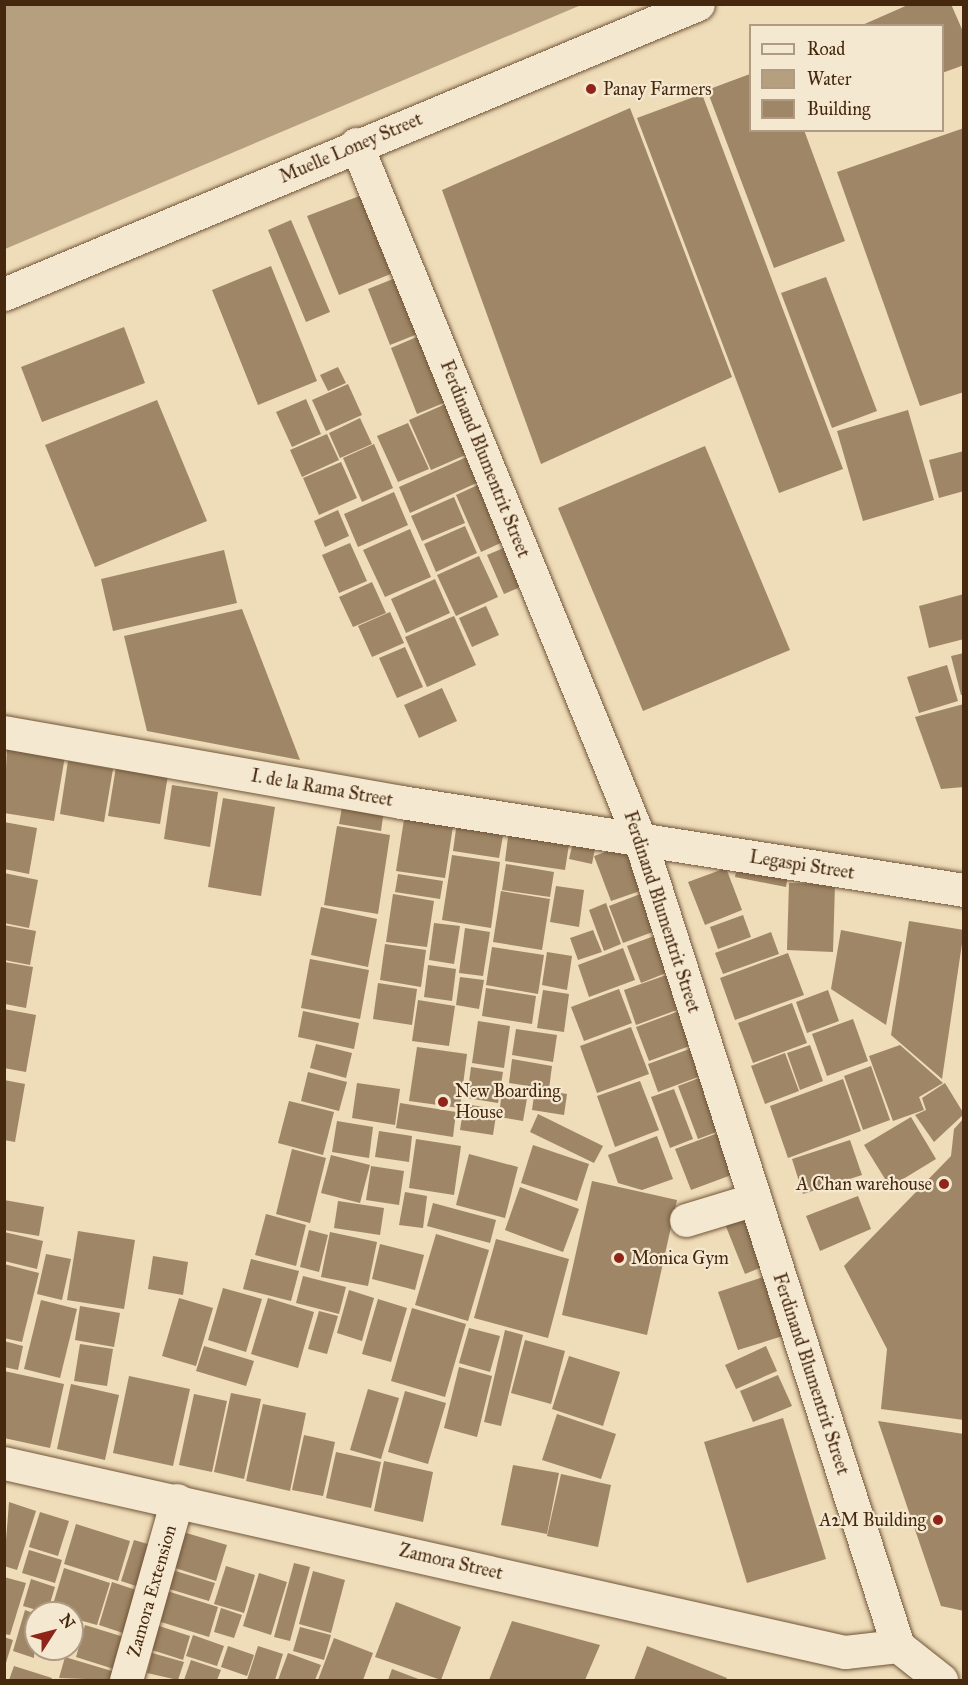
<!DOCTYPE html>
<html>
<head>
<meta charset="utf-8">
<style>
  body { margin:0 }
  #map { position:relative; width:968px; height:1685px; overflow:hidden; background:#efdcb8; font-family:"IM FELL Great Primer",serif }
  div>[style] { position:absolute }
  .water>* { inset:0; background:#b69f7e }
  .building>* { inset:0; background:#9e8666 }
  .roads { filter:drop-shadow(0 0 2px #705538) drop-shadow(0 0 2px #705538) }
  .street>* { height:33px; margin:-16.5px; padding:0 16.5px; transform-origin:16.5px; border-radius:16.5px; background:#f5e8d1 }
  .secondary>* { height:33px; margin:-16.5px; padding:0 16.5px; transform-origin:16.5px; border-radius:16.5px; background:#f5e8d1 }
  .dots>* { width:16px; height:16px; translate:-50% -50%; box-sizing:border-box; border:3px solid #f5e8d1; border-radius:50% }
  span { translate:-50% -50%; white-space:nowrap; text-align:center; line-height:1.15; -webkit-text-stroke:4.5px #f5e8d1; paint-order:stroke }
  .poi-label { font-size:18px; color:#46280e }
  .left { translate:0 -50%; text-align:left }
  .right { translate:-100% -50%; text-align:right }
  .street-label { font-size:18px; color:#46280e }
  .frame { position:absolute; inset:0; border:6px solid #46280e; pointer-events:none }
  .legend { position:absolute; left:749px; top:24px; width:195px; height:108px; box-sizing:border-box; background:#f5e8d1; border:2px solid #af9b83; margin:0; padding:8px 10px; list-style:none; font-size:18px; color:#46280e }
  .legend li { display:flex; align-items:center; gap:12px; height:30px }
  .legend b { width:30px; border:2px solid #af9b83 }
  .north { position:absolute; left:24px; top:1601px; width:60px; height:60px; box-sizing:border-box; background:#f5e8d1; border:2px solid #af9b83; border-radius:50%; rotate:54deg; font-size:16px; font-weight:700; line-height:24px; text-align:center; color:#46280e }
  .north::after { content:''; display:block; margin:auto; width:21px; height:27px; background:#8f2418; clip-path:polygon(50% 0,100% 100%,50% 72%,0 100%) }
</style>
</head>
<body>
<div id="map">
  <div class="water">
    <div style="clip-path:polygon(5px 4px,581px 4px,581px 5px,5px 249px)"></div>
  </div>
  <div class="building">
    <div style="clip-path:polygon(910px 4px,951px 4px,964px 34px,964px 65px,942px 73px,942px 26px,860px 26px)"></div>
    <div style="clip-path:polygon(750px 74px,750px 130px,804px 130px,845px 241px,774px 268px,707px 90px)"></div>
    <div style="clip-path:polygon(702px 94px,843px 469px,779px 493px,637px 118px)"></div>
    <div style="clip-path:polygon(630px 108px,732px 377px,541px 464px,442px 190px)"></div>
    <div style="clip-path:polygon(964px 128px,964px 392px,920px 406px,837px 172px)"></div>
    <div style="clip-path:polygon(362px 195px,393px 273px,339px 295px,307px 216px)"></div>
    <div style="clip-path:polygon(291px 220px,330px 312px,306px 322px,268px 230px)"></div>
    <div style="clip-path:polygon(271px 266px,317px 381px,258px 405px,212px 290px)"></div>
    <div style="clip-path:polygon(398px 277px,420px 333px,390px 345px,368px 289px)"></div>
    <div style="clip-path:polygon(826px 277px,877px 411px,832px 428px,781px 293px)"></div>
    <div style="clip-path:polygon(124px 327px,145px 383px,42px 422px,21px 367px)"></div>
    <div style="clip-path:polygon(419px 336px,446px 402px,417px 414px,391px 348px)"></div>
    <div style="clip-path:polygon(338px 367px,346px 383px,328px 391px,320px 375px)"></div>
    <div style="clip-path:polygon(348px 384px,362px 415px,326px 431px,312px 400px)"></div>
    <div style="clip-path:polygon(306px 399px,321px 434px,292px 447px,276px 412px)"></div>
    <div style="clip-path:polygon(157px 400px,207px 521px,95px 567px,45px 445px)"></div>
    <div style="clip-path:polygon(448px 403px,470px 453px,431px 470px,409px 420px)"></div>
    <div style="clip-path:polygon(908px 410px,934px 500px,863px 521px,837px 431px)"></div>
    <div style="clip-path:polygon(360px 418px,372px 444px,340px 458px,329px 433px)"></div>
    <div style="clip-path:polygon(408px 423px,429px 469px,398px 482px,377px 436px)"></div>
    <div style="clip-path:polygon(327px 434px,339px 460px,302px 477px,290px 450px)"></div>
    <div style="clip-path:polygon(374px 444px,393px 488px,362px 502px,343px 458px)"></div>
    <div style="clip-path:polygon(705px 446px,790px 650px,643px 711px,558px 508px)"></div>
    <div style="clip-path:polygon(964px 451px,964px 491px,939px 498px,929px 460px)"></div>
    <div style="clip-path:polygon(469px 456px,481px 481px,410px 513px,399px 487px)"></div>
    <div style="clip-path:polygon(341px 462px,357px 498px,319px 515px,303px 478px)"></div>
    <div style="clip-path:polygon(480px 484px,505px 541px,481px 552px,456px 495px)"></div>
    <div style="clip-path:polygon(394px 492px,408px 525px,358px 547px,344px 514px)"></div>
    <div style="clip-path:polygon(454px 497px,465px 523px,422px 541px,411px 516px)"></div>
    <div style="clip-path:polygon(338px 510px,349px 536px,325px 547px,314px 521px)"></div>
    <div style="clip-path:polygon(465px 526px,477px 553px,436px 572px,424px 544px)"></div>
    <div style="clip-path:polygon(410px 529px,431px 577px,385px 597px,363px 550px)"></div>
    <div style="clip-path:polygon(350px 543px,367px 581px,339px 593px,322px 555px)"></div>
    <div style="clip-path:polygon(506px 547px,523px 586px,504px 594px,487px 555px)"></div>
    <div style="clip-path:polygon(224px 550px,237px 603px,113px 631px,101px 579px)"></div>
    <div style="clip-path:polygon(479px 556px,498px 597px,456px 616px,437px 575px)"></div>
    <div style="clip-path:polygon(435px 579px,450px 613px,406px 633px,391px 599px)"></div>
    <div style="clip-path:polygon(372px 582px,386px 613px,353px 627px,339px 597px)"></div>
    <div style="clip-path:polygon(964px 594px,964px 639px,929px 648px,919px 606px)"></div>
    <div style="clip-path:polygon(486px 606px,499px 635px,472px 647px,459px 618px)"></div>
    <div style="clip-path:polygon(242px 609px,300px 760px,147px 731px,124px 636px)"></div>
    <div style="clip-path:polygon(390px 612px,404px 643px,372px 657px,358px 626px)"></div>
    <div style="clip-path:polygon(454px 616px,476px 665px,427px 687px,405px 637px)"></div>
    <div style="clip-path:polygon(405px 647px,423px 687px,397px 698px,379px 658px)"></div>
    <div style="clip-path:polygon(964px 653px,964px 695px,961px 695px,951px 656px)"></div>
    <div style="clip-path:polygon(947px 665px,958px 701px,919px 713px,907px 677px)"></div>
    <div style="clip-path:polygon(442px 688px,457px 721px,419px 738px,404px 705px)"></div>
    <div style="clip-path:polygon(964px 704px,964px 787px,941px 789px,915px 717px)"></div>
    <div style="clip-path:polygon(7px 746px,65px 756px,54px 821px,4px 813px)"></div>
    <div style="clip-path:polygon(68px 761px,113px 769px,104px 822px,60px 814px)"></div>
    <div style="clip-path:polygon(116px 767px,168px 775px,160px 824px,108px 816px)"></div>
    <div style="clip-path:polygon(172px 785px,218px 792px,210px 847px,164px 839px)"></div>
    <div style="clip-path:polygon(344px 796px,385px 803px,381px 831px,339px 824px)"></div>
    <div style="clip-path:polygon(223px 798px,275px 807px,261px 896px,208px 887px)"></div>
    <div style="clip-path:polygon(405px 813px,454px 820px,445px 878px,396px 871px)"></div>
    <div style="clip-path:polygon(4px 822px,37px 828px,29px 874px,4px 869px)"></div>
    <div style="clip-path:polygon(457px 822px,504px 830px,499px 858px,453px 851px)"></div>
    <div style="clip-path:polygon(337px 826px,390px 835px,378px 914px,324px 905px)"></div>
    <div style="clip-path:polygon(509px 829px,570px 838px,565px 870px,505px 861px)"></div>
    <div style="clip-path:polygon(574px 838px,596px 843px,592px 864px,569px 859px)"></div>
    <div style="clip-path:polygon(626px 845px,643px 890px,611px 901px,594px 856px)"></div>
    <div style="clip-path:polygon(452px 855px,500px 862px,491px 928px,442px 920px)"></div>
    <div style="clip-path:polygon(739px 858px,789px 868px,786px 887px,735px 877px)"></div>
    <div style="clip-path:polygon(506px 864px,554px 872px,550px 897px,502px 890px)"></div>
    <div style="clip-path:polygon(726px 868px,742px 910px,705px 925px,688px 882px)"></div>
    <div style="clip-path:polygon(4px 873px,38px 880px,29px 928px,4px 923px)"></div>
    <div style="clip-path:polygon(398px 874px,443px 881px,440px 899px,395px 892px)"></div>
    <div style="clip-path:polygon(789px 883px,835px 884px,833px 952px,787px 950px)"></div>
    <div style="clip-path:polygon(556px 886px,584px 890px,579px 927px,550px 922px)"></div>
    <div style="clip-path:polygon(501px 891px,550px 899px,542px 950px,493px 942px)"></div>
    <div style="clip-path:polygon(643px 893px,658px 930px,623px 943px,609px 906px)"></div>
    <div style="clip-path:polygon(393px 894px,434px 901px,427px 947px,386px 942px)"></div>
    <div style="clip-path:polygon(606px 903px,621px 944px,604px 951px,589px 910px)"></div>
    <div style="clip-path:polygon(321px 907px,377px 919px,368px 967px,311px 955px)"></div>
    <div style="clip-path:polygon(743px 915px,751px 937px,718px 949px,710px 927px)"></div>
    <div style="clip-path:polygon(909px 921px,964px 930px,942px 1079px,891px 1035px)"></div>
    <div style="clip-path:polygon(434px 923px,460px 926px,454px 964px,429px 960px)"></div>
    <div style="clip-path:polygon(4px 925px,36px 931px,30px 965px,4px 960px)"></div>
    <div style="clip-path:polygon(465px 928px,490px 932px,483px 976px,459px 973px)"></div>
    <div style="clip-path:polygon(593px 930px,602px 952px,578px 960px,570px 938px)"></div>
    <div style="clip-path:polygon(841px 930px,902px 942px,886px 1025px,831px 989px)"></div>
    <div style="clip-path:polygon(771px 932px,779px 954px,723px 974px,715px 953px)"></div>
    <div style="clip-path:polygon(657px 935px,671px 971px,641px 983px,627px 946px)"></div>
    <div style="clip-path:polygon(385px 944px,426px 950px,421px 987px,380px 980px)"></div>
    <div style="clip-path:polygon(492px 947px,544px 955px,538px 994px,486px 985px)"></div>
    <div style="clip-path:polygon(623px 948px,635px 980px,589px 997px,578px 965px)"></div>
    <div style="clip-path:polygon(547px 952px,572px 956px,567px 990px,542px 985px)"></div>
    <div style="clip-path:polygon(788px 953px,804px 995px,735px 1020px,720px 978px)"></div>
    <div style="clip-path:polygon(310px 959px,369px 970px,360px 1019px,301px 1008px)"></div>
    <div style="clip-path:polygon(5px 962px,33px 967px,26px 1008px,5px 1004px)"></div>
    <div style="clip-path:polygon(428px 965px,456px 969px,452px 1001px,424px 997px)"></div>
    <div style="clip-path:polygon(672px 973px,685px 1007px,636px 1025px,624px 990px)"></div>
    <div style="clip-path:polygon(460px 977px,484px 980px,479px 1009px,456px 1005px)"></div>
    <div style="clip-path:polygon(378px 983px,417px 989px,412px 1025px,373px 1019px)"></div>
    <div style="clip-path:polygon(486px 988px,536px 996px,532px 1024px,482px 1016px)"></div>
    <div style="clip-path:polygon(619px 989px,632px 1023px,584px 1041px,571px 1007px)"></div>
    <div style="clip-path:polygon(543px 990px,569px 994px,564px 1032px,537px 1028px)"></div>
    <div style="clip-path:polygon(828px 990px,839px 1021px,807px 1033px,796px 1002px)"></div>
    <div style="clip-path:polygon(418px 1000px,455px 1006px,449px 1046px,412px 1041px)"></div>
    <div style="clip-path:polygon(792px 1003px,807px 1043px,753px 1063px,738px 1023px)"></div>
    <div style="clip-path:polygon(4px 1009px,36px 1015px,26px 1072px,4px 1068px)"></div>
    <div style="clip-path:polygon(682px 1010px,695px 1044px,649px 1061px,636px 1027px)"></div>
    <div style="clip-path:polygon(303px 1011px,359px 1023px,354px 1049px,298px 1037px)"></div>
    <div style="clip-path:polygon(853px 1019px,868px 1061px,827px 1076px,812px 1034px)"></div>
    <div style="clip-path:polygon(478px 1021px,510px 1026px,504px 1068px,472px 1063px)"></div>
    <div style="clip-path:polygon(631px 1027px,649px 1074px,597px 1093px,580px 1046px)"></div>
    <div style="clip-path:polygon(516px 1029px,557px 1035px,553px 1062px,512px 1055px)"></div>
    <div style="clip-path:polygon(316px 1044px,352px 1053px,346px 1078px,310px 1068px)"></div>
    <div style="clip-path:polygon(810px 1045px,823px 1081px,800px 1090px,787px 1053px)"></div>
    <div style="clip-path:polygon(900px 1045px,943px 1083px,919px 1097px,924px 1110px,893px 1121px,869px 1056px)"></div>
    <div style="clip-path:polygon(417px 1047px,467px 1054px,460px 1108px,409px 1101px)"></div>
    <div style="clip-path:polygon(695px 1047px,706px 1074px,658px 1092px,648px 1064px)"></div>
    <div style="clip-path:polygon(785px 1053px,799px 1091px,765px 1104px,751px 1066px)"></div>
    <div style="clip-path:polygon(512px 1059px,552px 1066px,549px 1089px,509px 1083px)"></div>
    <div style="clip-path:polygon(871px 1066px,890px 1120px,863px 1130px,844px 1076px)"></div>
    <div style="clip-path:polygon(471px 1067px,503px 1072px,498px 1103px,467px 1098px)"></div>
    <div style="clip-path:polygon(308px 1072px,347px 1082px,339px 1111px,301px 1101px)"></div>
    <div style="clip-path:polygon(707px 1075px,727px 1128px,698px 1139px,678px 1086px)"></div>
    <div style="clip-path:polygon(843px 1079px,861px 1131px,788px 1158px,770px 1106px)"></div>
    <div style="clip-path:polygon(4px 1080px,25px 1084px,15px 1142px,4px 1140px)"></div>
    <div style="clip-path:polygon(640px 1081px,659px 1130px,615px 1147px,597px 1096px)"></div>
    <div style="clip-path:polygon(357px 1083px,400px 1089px,395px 1125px,352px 1118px)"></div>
    <div style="clip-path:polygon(945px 1083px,964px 1114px,934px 1142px,915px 1115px,926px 1110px,922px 1098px)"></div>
    <div style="clip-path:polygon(502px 1089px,528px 1093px,523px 1121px,499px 1117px)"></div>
    <div style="clip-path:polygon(535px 1089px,567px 1094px,564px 1115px,532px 1110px)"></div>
    <div style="clip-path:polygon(674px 1089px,693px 1139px,670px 1148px,651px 1097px)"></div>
    <div style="clip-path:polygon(289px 1101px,334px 1112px,323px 1155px,278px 1143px)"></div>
    <div style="clip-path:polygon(400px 1103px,456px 1112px,453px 1137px,396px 1128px)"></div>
    <div style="clip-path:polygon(464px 1104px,497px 1109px,493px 1135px,460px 1130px)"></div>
    <div style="clip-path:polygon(538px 1114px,603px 1146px,594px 1163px,530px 1132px)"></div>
    <div style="clip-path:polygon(911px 1117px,936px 1159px,890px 1187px,864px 1145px)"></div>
    <div style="clip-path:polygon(964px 1118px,964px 1420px,881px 1409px,887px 1349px,844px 1266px,951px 1156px,954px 1129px)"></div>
    <div style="clip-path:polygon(337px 1121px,373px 1127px,369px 1158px,332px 1152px)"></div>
    <div style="clip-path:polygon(379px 1131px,412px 1136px,409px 1162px,375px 1157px)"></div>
    <div style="clip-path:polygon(718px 1133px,734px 1174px,691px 1190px,675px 1149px)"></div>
    <div style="clip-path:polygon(657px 1136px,673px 1179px,642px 1190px,618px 1183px,608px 1155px)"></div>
    <div style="clip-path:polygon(416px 1139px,461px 1146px,454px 1195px,409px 1188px)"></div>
    <div style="clip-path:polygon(850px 1140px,862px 1175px,803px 1194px,792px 1159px)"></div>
    <div style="clip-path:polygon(533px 1145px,589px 1164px,577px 1201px,521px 1183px)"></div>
    <div style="clip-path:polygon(292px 1149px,326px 1158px,310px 1223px,276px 1214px)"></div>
    <div style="clip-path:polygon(469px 1154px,518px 1167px,505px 1218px,456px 1205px)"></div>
    <div style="clip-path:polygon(331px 1155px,370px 1165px,360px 1203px,321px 1193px)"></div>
    <div style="clip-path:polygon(371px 1166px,404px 1171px,399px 1205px,366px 1200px)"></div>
    <div style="clip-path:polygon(592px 1181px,677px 1200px,647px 1335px,562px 1315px)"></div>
    <div style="clip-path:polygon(520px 1187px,579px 1209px,563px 1252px,505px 1230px)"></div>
    <div style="clip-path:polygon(405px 1192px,427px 1196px,423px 1228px,399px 1225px)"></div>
    <div style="clip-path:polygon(858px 1196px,871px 1229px,820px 1251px,806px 1216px)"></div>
    <div style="clip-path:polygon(4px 1200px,44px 1207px,39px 1236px,4px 1230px)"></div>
    <div style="clip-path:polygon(338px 1201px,384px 1208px,380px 1235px,334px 1228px)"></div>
    <div style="clip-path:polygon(433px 1203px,496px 1220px,490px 1243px,427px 1226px)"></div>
    <div style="clip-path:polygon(746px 1210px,767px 1265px,745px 1274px,723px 1219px)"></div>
    <div style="clip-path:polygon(266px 1214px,306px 1225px,296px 1266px,255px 1255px)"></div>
    <div style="clip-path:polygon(309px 1230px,328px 1235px,319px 1272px,300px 1267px)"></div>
    <div style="clip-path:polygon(78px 1231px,135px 1240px,124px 1309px,67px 1300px)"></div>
    <div style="clip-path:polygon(4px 1232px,43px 1241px,37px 1269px,4px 1261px)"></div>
    <div style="clip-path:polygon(330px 1232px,377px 1242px,368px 1286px,321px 1277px)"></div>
    <div style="clip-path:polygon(436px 1234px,489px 1250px,468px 1321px,415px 1305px)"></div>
    <div style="clip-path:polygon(496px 1239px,569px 1259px,548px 1338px,474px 1318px)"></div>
    <div style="clip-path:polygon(380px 1244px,424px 1255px,415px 1290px,372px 1279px)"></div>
    <div style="clip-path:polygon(46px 1254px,71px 1259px,62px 1300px,37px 1294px)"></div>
    <div style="clip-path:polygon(153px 1256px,188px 1262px,183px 1295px,148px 1289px)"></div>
    <div style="clip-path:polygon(251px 1259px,299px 1271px,291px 1301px,243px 1289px)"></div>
    <div style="clip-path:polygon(4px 1264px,39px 1273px,22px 1342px,4px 1338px)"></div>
    <div style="clip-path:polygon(303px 1276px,346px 1287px,339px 1314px,296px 1303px)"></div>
    <div style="clip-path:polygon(766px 1276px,786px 1335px,738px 1350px,718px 1292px)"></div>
    <div style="clip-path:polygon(223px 1288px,262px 1299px,246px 1352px,208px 1340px)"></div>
    <div style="clip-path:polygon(349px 1290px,374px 1298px,362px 1341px,337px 1333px)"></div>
    <div style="clip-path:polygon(179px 1298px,213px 1308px,196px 1366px,162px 1356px)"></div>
    <div style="clip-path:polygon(268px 1298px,314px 1312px,298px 1368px,251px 1354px)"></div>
    <div style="clip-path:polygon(378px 1299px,407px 1308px,391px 1362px,362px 1354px)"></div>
    <div style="clip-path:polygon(41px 1300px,77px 1309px,60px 1378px,24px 1369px)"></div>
    <div style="clip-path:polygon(80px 1306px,120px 1313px,114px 1347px,75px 1340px)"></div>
    <div style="clip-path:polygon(412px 1308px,466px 1324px,445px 1397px,391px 1381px)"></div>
    <div style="clip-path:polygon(319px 1311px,338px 1316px,327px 1354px,308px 1349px)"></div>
    <div style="clip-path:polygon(469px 1328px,500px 1336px,490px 1372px,459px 1363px)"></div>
    <div style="clip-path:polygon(505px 1330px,523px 1335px,501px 1426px,484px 1422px)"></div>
    <div style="clip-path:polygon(525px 1340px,565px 1351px,551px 1404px,511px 1393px)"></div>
    <div style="clip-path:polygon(4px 1341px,23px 1346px,18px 1370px,4px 1367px)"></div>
    <div style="clip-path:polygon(80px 1344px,113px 1349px,107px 1386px,74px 1381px)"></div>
    <div style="clip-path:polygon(204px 1346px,254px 1361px,246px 1386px,196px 1371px)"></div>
    <div style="clip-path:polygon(766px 1346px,777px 1371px,736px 1389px,725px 1365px)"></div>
    <div style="clip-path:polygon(569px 1356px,620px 1372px,603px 1426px,552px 1409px)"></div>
    <div style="clip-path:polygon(459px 1367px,492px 1376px,477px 1437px,444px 1428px)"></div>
    <div style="clip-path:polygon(4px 1371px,64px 1384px,50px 1448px,4px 1438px)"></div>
    <div style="clip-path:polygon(778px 1375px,792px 1406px,753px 1422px,740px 1391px)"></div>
    <div style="clip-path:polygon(129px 1376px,190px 1389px,173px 1466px,113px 1453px)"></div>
    <div style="clip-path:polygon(71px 1384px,119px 1395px,105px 1460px,57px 1449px)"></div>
    <div style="clip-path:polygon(368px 1389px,399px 1398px,381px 1459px,350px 1450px)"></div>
    <div style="clip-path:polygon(405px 1391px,446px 1403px,428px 1464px,388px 1452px)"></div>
    <div style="clip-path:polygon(231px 1393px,261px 1399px,244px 1479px,214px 1472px)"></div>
    <div style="clip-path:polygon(194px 1394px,227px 1401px,212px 1472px,179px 1465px)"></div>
    <div style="clip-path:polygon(263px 1404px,306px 1413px,290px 1491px,246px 1481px)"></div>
    <div style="clip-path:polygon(557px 1414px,616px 1434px,601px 1479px,542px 1460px)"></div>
    <div style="clip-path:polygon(783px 1418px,826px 1559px,747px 1583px,704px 1442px)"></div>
    <div style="clip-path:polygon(878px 1421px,964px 1434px,964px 1611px,941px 1606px)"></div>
    <div style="clip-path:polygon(304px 1435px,335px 1442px,323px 1496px,292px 1490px)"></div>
    <div style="clip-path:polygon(336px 1452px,381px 1462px,371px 1508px,326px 1498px)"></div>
    <div style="clip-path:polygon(384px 1461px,433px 1472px,423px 1522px,374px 1511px)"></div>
    <div style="clip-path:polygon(513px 1465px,559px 1473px,547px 1534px,501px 1525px)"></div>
    <div style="clip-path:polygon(561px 1474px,611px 1485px,598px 1547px,547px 1536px)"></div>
    <div style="clip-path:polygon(9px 1502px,36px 1511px,17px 1570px,4px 1566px)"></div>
    <div style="clip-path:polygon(40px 1512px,69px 1521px,58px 1556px,29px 1547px)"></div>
    <div style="clip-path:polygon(76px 1524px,130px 1541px,118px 1581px,64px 1564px)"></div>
    <div style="clip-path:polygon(183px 1532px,227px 1545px,216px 1581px,172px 1567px)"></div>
    <div style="clip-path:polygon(134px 1540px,151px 1545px,139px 1587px,121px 1581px)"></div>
    <div style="clip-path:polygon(29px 1550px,62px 1560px,55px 1583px,22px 1573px)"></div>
    <div style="clip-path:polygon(294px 1563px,310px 1567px,290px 1641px,274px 1637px)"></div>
    <div style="clip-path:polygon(226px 1566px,255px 1575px,244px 1613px,214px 1604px)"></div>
    <div style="clip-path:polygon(64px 1568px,110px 1583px,97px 1625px,72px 1618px,72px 1613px,51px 1611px)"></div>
    <div style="clip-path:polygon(172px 1570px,215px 1583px,209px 1601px,166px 1588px)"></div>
    <div style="clip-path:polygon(313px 1571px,345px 1580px,331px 1633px,299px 1624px)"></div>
    <div style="clip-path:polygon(259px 1573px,287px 1582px,271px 1635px,243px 1626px)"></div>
    <div style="clip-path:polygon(4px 1577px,26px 1583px,10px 1635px,4px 1634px)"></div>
    <div style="clip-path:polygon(31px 1579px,55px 1587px,47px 1613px,23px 1606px)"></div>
    <div style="clip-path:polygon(112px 1582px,145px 1593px,132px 1636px,99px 1625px)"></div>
    <div style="clip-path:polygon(167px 1591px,218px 1607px,209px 1637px,158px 1621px)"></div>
    <div style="clip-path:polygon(396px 1602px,461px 1627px,441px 1680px,375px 1657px)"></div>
    <div style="clip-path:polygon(221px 1608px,242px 1615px,234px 1638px,214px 1632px)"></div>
    <div style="clip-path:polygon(25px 1610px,36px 1614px,34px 1658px,13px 1651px)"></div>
    <div style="clip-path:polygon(72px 1620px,80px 1623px,72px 1646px)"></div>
    <div style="clip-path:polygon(512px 1621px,600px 1645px,585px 1680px,489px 1680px)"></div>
    <div style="clip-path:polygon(85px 1625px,127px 1638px,117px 1670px,76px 1657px)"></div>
    <div style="clip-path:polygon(156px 1625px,190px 1636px,183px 1660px,149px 1649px)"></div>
    <div style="clip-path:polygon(300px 1627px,331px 1635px,324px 1660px,293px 1651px)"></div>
    <div style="clip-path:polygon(193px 1635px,224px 1646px,217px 1666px,186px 1656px)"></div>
    <div style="clip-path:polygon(4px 1637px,13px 1640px,5px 1666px,4px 1666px)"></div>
    <div style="clip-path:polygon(334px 1638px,373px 1653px,363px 1680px,318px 1680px)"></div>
    <div style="clip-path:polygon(228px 1646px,254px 1655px,247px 1676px,221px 1667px)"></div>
    <div style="clip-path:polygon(258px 1646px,283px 1654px,275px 1680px,247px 1680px)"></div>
    <div style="clip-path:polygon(647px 1646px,727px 1678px,726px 1680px,634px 1680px)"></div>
    <div style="clip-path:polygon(152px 1653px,184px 1662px,178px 1680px,147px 1673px)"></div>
    <div style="clip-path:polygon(288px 1653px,321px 1665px,315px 1680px,278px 1680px)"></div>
    <div style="clip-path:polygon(65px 1657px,115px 1672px,113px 1680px,59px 1678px)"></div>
    <div style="clip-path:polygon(191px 1660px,221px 1670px,217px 1680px,184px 1680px)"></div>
    <div style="clip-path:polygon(14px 1666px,52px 1678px,51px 1680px,9px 1680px)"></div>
    <div style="clip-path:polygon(392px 1669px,421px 1680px,388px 1680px)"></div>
  </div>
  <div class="roads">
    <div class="street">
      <div style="left:4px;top:732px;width:403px;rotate:10deg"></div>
      <div style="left:401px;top:802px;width:570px;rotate:8.88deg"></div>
      <div style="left:686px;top:1220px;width:72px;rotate:-16.9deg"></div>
      <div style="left:126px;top:1680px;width:187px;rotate:-74.2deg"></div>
    </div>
    <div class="secondary">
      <div style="left:356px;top:144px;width:752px;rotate:67.8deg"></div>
      <div style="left:640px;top:840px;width:846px;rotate:72.25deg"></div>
      <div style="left:898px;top:1646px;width:55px;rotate:38.3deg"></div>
      <div style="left:4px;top:294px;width:752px;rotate:-22.68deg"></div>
      <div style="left:4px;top:1463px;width:862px;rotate:12.67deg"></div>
      <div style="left:845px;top:1652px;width:53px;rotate:-6.5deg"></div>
    </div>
  </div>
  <div class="dots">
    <div style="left:591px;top:89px;background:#8f2418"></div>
    <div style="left:443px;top:1102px;background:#8f2418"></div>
    <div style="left:944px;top:1184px;background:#8f2418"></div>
    <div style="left:619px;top:1258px;background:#8f2418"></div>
    <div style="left:938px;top:1520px;background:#8f2418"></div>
  </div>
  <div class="poi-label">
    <span class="left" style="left:603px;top:89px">Panay Farmers</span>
    <span class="left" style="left:455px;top:1102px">New Boarding<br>House</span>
    <span class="right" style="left:932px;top:1184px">A Chan warehouse</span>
    <span class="left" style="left:631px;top:1258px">Monica Gym</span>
    <span class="right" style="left:926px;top:1520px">A2M Building</span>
  </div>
  <div class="street-label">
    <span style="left:351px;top:148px;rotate:-23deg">Muelle Loney Street</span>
    <span style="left:485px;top:459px;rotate:68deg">Ferdinand Blumentrit Street</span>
    <span style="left:322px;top:788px;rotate:10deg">I. de la Rama Street</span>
    <span style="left:802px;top:865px;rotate:9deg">Legaspi Street</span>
    <span style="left:662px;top:912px;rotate:72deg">Ferdinand Blumentrit Street</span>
    <span style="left:811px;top:1374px;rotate:72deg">Ferdinand Blumentrit Street</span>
    <span style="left:451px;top:1562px;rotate:13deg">Zamora Street</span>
    <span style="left:152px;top:1591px;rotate:-74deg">Zamora Extension</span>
  </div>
  <div class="frame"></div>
  <ul class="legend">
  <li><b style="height:8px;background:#f5e8d1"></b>Road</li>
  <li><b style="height:16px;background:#b69f7e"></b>Water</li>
  <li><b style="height:16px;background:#9e8666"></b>Building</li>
  </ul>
  <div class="north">N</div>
</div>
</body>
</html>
